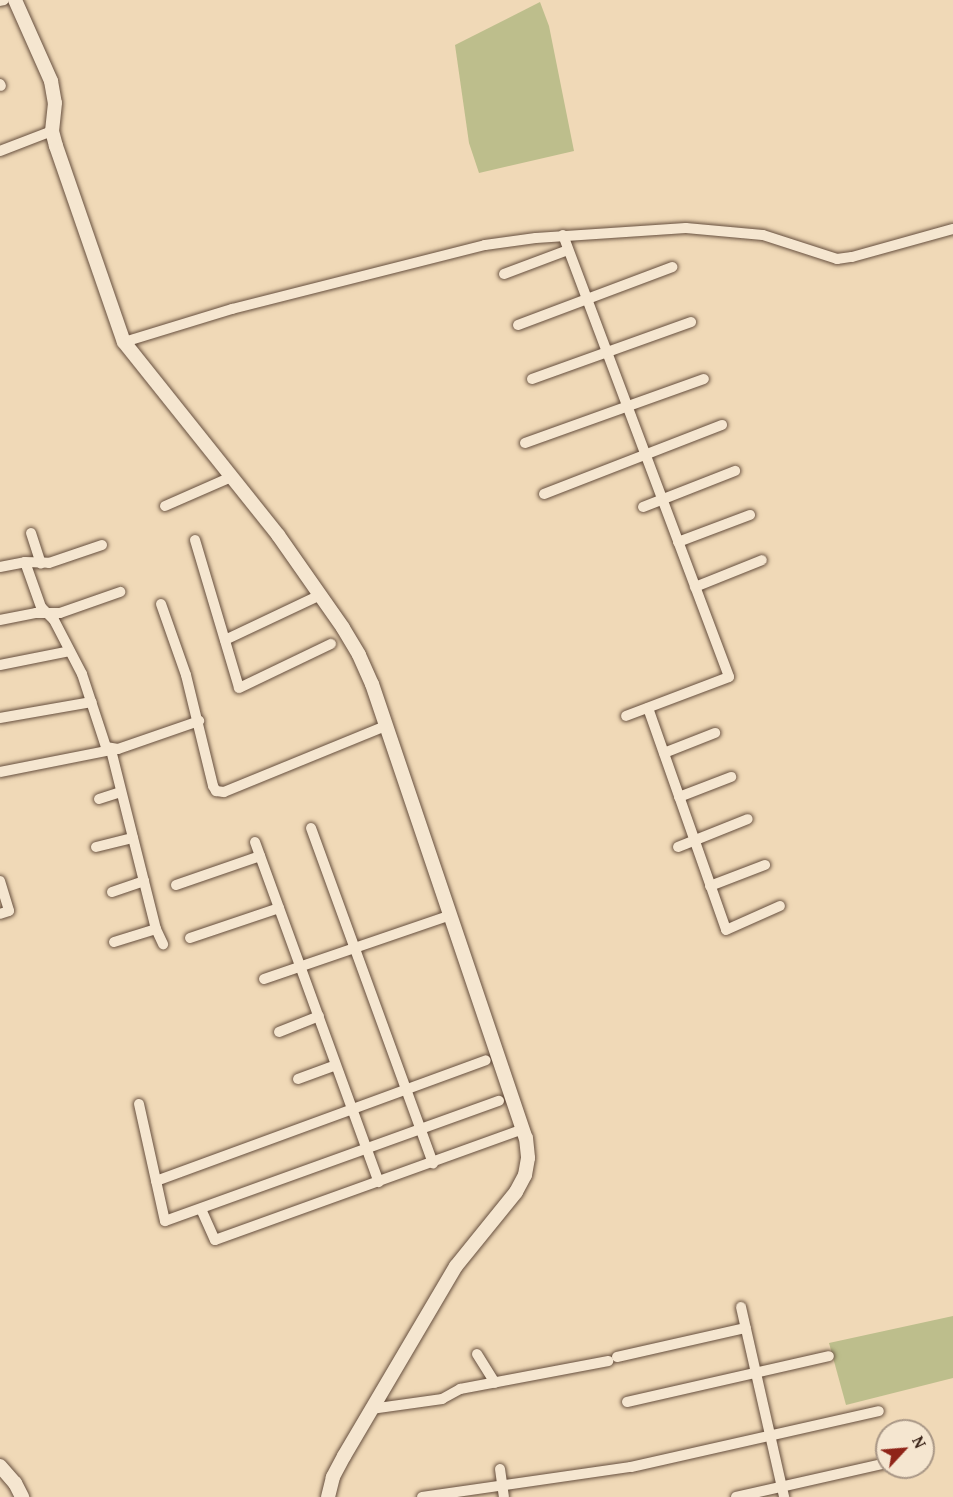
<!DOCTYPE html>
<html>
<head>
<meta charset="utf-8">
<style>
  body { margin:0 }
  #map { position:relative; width:953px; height:1497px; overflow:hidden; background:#f0d9b7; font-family:"Gentium Book Plus",serif }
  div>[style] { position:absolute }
  .green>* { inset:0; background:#bdbe8c }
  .roads { filter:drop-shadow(0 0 2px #664f3e) drop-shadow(0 0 2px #664f3e) }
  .minor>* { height:10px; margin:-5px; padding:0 5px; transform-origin:5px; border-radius:5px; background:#f5e6d0 }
  .tertiary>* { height:14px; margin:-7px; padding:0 7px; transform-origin:7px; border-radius:7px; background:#f5e6d0 }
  span { translate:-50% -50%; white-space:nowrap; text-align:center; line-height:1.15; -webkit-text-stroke:4.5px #f5e6d0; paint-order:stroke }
  .north { position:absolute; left:875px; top:1419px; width:60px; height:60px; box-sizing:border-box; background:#f5e6d0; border:2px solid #a99786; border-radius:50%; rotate:64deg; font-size:16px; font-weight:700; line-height:24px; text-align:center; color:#382116 }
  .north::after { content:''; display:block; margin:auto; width:21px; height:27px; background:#8f2418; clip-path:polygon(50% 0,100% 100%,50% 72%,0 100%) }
</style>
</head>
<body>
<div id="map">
  <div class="green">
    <div style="clip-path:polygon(540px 2px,549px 26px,574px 151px,479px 173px,469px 143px,455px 45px)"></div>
    <div style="clip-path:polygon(953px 1316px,953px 1378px,846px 1405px,829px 1343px)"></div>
  </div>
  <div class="roads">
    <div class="minor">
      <div style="left:0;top:1px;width:4px;rotate:-14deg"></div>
      <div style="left:0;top:84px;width:2px;rotate:63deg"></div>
      <div style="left:0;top:151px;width:56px;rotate:-21deg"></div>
      <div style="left:563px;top:235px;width:472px;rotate:69.4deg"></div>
      <div style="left:729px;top:677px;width:110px;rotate:159.3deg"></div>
      <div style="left:504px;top:274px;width:68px;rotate:-20.6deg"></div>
      <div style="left:518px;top:325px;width:165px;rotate:-20.6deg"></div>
      <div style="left:124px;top:342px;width:113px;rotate:-17deg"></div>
      <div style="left:232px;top:309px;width:261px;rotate:-14.2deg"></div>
      <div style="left:485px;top:245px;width:51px;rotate:-7.8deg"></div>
      <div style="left:536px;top:238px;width:150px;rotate:-3.8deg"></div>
      <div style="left:686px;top:228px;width:77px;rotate:5.2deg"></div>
      <div style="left:763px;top:235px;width:78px;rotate:18deg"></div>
      <div style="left:837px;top:259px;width:15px;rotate:-8deg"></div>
      <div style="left:852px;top:257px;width:105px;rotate:-15.5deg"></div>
      <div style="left:532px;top:379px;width:169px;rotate:-19.7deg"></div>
      <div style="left:525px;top:443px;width:190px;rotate:-19.7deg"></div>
      <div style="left:544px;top:494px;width:191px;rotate:-21.2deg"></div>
      <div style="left:165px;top:506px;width:72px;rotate:-23.7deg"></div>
      <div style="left:643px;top:507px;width:99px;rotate:-21.4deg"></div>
      <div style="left:31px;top:533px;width:32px;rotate:72deg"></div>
      <div style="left:195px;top:540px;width:154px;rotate:73.4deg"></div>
      <div style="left:239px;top:688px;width:102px;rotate:-25.6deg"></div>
      <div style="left:678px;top:542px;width:77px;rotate:-20.6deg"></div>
      <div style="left:25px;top:562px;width:48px;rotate:70.4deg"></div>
      <div style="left:41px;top:607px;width:18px;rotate:45deg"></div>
      <div style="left:54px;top:620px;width:61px;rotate:62.6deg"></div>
      <div style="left:82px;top:674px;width:77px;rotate:71.8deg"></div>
      <div style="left:106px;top:747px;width:12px;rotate:9deg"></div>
      <div style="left:118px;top:749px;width:86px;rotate:-19.1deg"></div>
      <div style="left:0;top:567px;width:25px;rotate:-11deg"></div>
      <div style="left:25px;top:562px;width:24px;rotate:2deg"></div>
      <div style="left:49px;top:563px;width:56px;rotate:-18.8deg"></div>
      <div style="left:695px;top:587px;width:72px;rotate:-21.9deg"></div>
      <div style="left:161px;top:604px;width:75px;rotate:70.6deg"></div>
      <div style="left:186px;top:675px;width:114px;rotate:76.3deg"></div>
      <div style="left:213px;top:786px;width:6px;rotate:59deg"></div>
      <div style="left:216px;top:791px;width:8px;rotate:7deg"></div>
      <div style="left:224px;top:792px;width:175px;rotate:-22.2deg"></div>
      <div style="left:0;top:620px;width:37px;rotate:-11deg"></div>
      <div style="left:36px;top:613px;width:24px"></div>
      <div style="left:60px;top:613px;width:64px;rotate:-19.3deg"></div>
      <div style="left:225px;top:640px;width:105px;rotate:-25.3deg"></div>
      <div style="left:0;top:665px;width:71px;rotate:-11.3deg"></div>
      <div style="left:648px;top:708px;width:235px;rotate:70.6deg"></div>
      <div style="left:726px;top:930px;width:59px;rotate:-24deg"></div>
      <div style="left:0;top:718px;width:93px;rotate:-9.9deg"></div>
      <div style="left:664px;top:753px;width:55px;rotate:-21.4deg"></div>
      <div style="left:0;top:772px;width:113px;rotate:-11.2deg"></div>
      <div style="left:111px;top:750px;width:185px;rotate:75.9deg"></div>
      <div style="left:156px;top:929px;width:17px;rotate:65deg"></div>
      <div style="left:679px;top:797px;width:56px;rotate:-21deg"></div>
      <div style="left:99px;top:799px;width:22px;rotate:-18deg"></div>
      <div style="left:311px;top:828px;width:357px;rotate:70deg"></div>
      <div style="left:255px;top:842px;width:362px;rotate:70deg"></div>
      <div style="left:96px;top:847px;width:38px;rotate:-14deg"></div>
      <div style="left:678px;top:847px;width:75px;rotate:-21.8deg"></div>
      <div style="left:0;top:881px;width:31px;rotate:73deg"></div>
      <div style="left:9px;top:911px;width:9px;rotate:162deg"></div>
      <div style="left:176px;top:885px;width:89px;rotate:-19deg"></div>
      <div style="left:710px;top:886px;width:59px;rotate:-20.9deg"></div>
      <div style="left:112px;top:892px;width:34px;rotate:-19deg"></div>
      <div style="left:190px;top:938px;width:94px;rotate:-18.6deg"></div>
      <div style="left:114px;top:942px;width:44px;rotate:-17.2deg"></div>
      <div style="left:264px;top:979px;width:198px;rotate:-18.9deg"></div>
      <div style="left:279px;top:1032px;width:43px;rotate:-21.8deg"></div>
      <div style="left:298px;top:1079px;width:40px;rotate:-20.2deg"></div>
      <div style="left:139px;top:1104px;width:120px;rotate:77.5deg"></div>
      <div style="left:165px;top:1221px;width:355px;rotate:-19.8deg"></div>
      <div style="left:156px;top:1181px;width:351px;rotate:-20.1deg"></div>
      <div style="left:201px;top:1209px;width:34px;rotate:66deg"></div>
      <div style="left:215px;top:1240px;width:328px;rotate:-19.8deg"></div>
      <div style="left:741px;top:1307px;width:195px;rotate:77.2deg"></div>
      <div style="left:477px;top:1354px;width:34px;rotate:58deg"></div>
      <div style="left:617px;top:1357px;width:132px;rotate:-12.7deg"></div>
      <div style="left:627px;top:1402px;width:207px;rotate:-12.8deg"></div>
      <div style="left:371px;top:1409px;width:72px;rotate:-8deg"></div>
      <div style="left:442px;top:1399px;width:21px;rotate:-29deg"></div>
      <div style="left:460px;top:1389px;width:151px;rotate:-10.7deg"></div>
      <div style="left:500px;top:1469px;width:28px;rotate:82deg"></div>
      <div style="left:422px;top:1497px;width:211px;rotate:-8.2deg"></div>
      <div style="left:631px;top:1467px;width:254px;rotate:-12.7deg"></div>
      <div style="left:736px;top:1497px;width:155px;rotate:-12.7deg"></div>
    </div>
    <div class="tertiary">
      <div style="left:15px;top:0;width:89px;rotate:66deg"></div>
      <div style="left:51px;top:81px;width:22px;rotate:80deg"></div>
      <div style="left:55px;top:103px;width:28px;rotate:96deg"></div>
      <div style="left:52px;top:131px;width:16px;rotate:75deg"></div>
      <div style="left:56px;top:146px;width:207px;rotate:70.9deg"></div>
      <div style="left:124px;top:342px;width:247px;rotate:51.4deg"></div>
      <div style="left:278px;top:535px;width:113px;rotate:55deg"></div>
      <div style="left:343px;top:628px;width:31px;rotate:59deg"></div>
      <div style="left:359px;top:655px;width:32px;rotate:66deg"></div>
      <div style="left:372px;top:684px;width:479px;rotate:71.3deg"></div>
      <div style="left:526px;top:1138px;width:20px;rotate:84deg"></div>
      <div style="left:528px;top:1158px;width:17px;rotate:100deg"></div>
      <div style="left:525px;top:1175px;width:19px;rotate:118deg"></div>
      <div style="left:516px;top:1192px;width:95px;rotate:129deg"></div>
      <div style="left:456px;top:1266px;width:221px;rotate:120.5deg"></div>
      <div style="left:344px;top:1456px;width:24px;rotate:118deg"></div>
      <div style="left:333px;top:1477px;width:21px;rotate:104deg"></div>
      <div style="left:0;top:1466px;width:23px;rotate:49deg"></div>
      <div style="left:15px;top:1483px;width:16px;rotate:63deg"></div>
    </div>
  </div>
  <div class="north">N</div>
</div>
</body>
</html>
